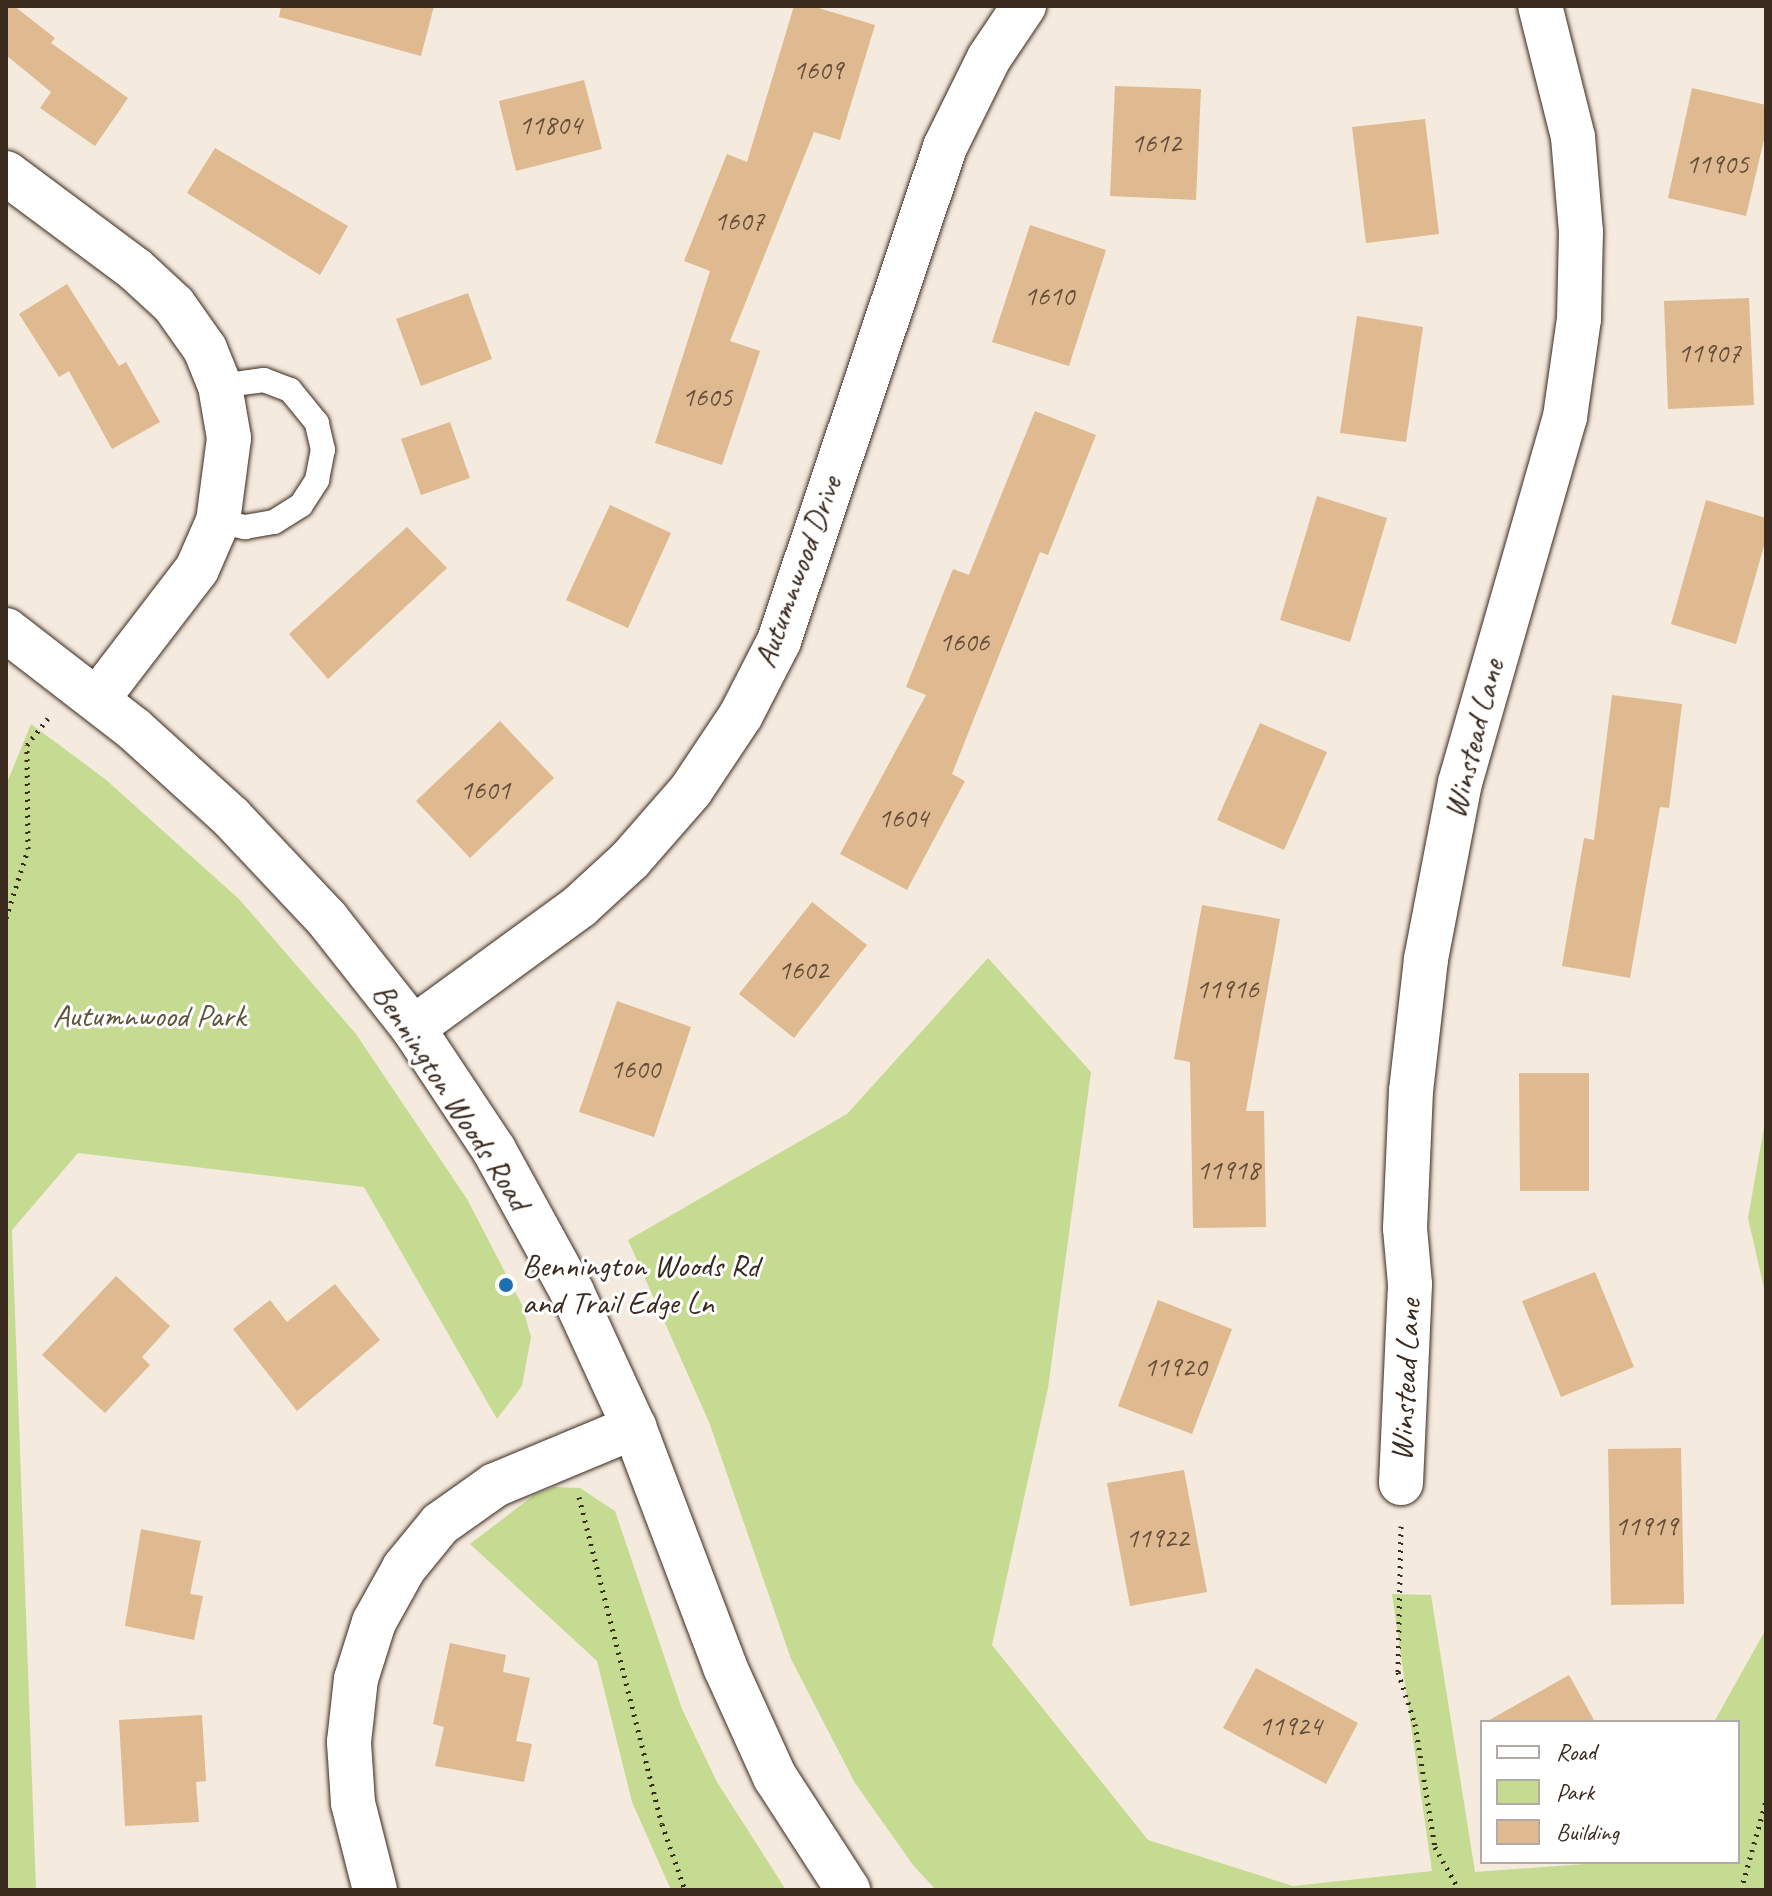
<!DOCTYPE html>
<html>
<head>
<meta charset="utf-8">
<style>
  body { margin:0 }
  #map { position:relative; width:1772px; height:1896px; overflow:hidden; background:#f5eade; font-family:Caveat,sans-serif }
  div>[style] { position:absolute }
  .green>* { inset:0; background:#c5db91 }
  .building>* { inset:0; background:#dfb990 }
  .path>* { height:5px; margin-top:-2.5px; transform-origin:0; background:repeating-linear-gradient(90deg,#3b2a1e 0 2px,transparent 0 8px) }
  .roads { filter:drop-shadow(0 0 2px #3b2a1e) drop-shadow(0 0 2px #3b2a1e) }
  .lane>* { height:24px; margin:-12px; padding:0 12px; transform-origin:12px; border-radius:12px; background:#fff }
  .street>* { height:44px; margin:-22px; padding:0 22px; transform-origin:22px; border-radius:22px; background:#fff }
  .secondary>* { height:44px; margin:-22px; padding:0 22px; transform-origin:22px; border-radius:22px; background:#fff }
  .dots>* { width:22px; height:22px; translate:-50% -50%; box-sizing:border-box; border:4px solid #fff; border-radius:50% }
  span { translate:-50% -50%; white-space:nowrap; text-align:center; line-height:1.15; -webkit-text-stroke:6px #fff; paint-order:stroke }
  .number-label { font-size:28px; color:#644e3a }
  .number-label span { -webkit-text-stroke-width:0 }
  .street-label { font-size:32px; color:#3b2a1e }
  .park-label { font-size:32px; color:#5e563b }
  .poi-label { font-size:32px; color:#3b2a1e }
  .left { translate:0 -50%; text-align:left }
  .frame { position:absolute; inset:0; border:8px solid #3b2a1e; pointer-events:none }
  .legend { position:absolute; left:1480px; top:1720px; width:260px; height:144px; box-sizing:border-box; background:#fff; border:2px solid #b1aaa5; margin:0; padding:10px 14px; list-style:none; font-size:24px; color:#3b2a1e }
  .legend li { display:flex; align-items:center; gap:16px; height:40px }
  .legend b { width:40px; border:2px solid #b1aaa5 }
</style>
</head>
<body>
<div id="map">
  <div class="green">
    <div style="clip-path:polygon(31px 724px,105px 779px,239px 899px,356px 1034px,467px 1199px,522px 1305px,531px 1337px,522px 1386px,497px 1419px,364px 1187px,78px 1153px,12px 1230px,36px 1890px,6px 1890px,6px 785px)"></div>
    <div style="clip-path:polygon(988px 958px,1091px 1072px,1048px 1388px,992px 1645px,1148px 1840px,1293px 1886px,1432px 1871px,1392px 1594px,1431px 1595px,1475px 1872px,1612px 1862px,1738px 1862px,1738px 1722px,1714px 1722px,1766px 1629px,1766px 1890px,936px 1890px,913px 1865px,855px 1783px,791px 1659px,709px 1422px,628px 1240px,847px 1114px)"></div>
    <div style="clip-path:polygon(1766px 1116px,1766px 1297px,1748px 1218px)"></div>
    <div style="clip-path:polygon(554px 1487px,580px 1488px,615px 1511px,682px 1709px,717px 1782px,786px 1890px,671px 1890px,632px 1802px,597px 1661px,470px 1544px,534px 1495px)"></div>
  </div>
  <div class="building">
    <div style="clip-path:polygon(6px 6px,14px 6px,55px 38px,51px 43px,128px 98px,95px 146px,40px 108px,51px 92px,6px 55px)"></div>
    <div style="clip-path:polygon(281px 6px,434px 6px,421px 56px,279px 17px)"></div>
    <div style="clip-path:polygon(794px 6px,812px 6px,875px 25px,840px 140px,814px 132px,730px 341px,760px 351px,722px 465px,655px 443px,710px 271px,684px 261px,727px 154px,747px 162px)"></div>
    <div style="clip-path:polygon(584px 80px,602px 149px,516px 171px,499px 101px)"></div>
    <div style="clip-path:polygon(1115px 86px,1201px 89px,1196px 200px,1110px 196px)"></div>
    <div style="clip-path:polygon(1692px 88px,1766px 105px,1766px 131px,1746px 216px,1668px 198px)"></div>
    <div style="clip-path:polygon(1425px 119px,1439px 234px,1366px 243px,1352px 127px)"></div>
    <div style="clip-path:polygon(215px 148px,348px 226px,320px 275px,187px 193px)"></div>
    <div style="clip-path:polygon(1030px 225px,1106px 250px,1069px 366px,992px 342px)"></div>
    <div style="clip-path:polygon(67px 284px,119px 366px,126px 362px,160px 422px,112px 449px,69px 371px,59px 377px,19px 314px)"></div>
    <div style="clip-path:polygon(468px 293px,492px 359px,421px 386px,396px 319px)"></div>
    <div style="clip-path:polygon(1749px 298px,1754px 405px,1668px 409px,1664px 301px)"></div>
    <div style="clip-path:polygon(1357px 316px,1423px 327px,1406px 442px,1340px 433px)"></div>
    <div style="clip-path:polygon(1035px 411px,1096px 435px,1048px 555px,1040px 552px,952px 774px,965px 781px,907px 890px,840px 854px,926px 695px,906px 687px,953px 569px,969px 575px)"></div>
    <div style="clip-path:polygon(450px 422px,470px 478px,421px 495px,401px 439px)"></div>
    <div style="clip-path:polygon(1317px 496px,1387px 518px,1350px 642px,1280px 620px)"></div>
    <div style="clip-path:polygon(1706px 500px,1766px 518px,1766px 539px,1736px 644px,1671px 624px)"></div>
    <div style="clip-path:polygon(610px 505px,671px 533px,628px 628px,566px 600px)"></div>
    <div style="clip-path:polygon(407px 527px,447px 568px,328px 679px,289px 634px)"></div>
    <div style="clip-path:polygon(1612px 695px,1682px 704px,1669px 808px,1660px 807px,1630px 978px,1562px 966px,1584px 838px,1594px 840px)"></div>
    <div style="clip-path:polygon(500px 721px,554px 778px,470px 858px,416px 801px)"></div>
    <div style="clip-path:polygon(1260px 723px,1327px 752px,1284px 850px,1217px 820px)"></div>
    <div style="clip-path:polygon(812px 902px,867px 945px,794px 1038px,739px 994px)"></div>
    <div style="clip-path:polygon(1202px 905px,1280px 919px,1246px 1111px,1264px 1111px,1266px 1227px,1193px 1228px,1190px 1062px,1174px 1059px)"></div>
    <div style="clip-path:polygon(617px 1001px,691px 1027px,654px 1137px,579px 1112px)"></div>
    <div style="clip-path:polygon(1519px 1073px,1589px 1073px,1589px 1191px,1520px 1191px)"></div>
    <div style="clip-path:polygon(1595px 1272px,1634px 1367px,1561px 1397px,1522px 1301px)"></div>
    <div style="clip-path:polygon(116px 1276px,170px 1326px,142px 1357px,150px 1365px,105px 1413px,42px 1355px)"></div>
    <div style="clip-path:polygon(335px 1284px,380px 1340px,297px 1411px,233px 1329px,270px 1300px,287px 1322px)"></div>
    <div style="clip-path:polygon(1158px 1300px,1232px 1329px,1192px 1434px,1118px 1406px)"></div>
    <div style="clip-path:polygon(1681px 1448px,1684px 1604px,1611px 1605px,1608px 1449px)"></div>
    <div style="clip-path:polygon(1184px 1470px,1207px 1592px,1130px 1606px,1107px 1483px)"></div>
    <div style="clip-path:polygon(141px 1529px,201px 1541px,190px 1594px,203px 1596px,194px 1640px,125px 1626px)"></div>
    <div style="clip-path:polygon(450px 1643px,506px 1655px,503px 1672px,530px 1678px,516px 1741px,532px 1744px,524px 1782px,435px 1766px,444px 1727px,433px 1724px)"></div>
    <div style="clip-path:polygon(1256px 1668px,1358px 1723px,1326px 1784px,1223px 1728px)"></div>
    <div style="clip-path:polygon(1569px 1675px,1595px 1722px,1486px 1722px)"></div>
    <div style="clip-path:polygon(202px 1715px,206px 1781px,196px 1782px,199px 1822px,125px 1826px,119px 1720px)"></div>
  </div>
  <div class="path">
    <div style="left:6px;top:918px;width:72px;rotate:-72.3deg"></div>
    <div style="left:28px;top:849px;width:104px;rotate:-90.6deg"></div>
    <div style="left:27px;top:745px;width:34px;rotate:-52deg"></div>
    <div style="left:579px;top:1497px;width:337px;rotate:75.8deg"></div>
    <div style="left:662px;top:1824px;width:70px;rotate:70.8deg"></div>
    <div style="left:1401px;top:1526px;width:146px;rotate:91.2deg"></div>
    <div style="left:1398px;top:1672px;width:55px;rotate:71.9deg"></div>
    <div style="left:1415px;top:1724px;width:125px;rotate:80.8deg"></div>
    <div style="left:1435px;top:1847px;width:49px;rotate:60.8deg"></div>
    <div style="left:1741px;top:1890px;width:92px;rotate:-74.3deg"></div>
  </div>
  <div class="roads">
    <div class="lane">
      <div style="left:218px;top:521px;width:28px;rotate:13deg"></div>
      <div style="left:245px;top:527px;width:29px;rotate:-10deg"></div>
      <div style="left:274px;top:522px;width:32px;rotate:-32deg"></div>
      <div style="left:301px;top:505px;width:30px;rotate:-57deg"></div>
      <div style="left:317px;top:480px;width:31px;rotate:-79deg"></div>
      <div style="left:323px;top:450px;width:28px;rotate:-103deg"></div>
      <div style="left:317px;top:423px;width:43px;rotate:-129.3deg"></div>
      <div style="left:290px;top:390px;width:28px;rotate:-159deg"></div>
      <div style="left:264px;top:380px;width:44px;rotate:172.2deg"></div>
    </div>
    <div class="street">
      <div style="left:6px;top:173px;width:161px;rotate:36.7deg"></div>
      <div style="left:135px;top:269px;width:53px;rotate:42.7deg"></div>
      <div style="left:174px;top:305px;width:54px;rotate:54.8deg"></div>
      <div style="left:205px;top:349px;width:40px;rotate:68deg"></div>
      <div style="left:220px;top:386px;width:53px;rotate:80.2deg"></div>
      <div style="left:229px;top:438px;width:84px;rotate:97.5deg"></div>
      <div style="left:218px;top:521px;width:52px;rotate:113.6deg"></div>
      <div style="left:197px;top:569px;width:163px;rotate:127.5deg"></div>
      <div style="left:413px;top:1028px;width:207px;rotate:-36.1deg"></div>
      <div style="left:580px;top:906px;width:68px;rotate:-42.6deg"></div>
      <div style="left:630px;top:860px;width:93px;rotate:-48.9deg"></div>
      <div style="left:691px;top:790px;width:90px;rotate:-56.3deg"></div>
      <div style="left:741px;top:715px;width:83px;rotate:-62.8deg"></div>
      <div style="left:779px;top:641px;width:521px;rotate:-71.43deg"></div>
      <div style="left:945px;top:147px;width:99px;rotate:-63.7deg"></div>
      <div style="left:989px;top:58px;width:63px;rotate:-56.1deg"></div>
      <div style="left:1401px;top:1483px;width:199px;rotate:-87.4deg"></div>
      <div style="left:1410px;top:1284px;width:56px;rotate:-95.1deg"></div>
      <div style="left:1405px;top:1228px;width:137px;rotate:-87.5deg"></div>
      <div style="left:1411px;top:1091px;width:133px;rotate:-83.5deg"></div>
      <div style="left:1426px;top:959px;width:179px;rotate:-79.1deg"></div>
      <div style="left:1460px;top:783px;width:381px;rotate:-74deg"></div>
      <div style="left:1565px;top:417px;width:99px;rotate:-81.9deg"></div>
      <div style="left:1579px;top:319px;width:87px;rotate:-88.7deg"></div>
      <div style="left:1581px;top:232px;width:95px;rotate:-94.8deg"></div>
      <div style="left:1573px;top:137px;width:135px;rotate:-104.1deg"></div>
      <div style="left:375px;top:1890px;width:90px;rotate:-104.2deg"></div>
      <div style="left:353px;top:1803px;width:61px;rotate:-93.8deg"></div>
      <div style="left:349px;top:1742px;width:63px;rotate:-83.7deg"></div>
      <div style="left:356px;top:1679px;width:60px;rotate:-72.5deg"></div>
      <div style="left:374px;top:1622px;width:62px;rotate:-60.9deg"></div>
      <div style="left:404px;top:1568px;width:57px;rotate:-50.7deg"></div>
      <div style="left:440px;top:1524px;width:67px;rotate:-35.3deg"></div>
      <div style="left:495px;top:1485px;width:151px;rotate:-22.6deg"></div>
    </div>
    <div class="secondary">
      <div style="left:6px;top:630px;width:162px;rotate:37.7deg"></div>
      <div style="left:134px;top:729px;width:131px;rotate:42.2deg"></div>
      <div style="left:231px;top:817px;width:140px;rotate:46.7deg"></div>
      <div style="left:327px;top:919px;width:139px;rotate:51.7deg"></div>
      <div style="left:413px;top:1028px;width:146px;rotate:56.4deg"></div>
      <div style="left:494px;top:1150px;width:162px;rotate:61.2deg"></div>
      <div style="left:572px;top:1292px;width:149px;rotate:65.3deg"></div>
      <div style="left:634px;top:1427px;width:257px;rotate:69.2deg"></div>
      <div style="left:725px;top:1667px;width:121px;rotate:65.6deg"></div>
      <div style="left:775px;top:1777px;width:135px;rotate:57.1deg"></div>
    </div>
  </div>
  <div class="dots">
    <div style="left:506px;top:1285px;background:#1f6fb2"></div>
  </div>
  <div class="number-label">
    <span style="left:818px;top:70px">1609</span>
    <span style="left:550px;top:125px">11804</span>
    <span style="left:1156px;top:143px">1612</span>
    <span style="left:1717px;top:164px">11905</span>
    <span style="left:739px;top:221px">1607</span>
    <span style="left:1049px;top:296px">1610</span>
    <span style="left:1709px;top:353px">11907</span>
    <span style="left:707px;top:397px">1605</span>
    <span style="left:964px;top:642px">1606</span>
    <span style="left:485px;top:790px">1601</span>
    <span style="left:903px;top:818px">1604</span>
    <span style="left:803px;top:970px">1602</span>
    <span style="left:1227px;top:989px">11916</span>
    <span style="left:635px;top:1069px">1600</span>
    <span style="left:1228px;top:1170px">11918</span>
    <span style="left:1175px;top:1367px">11920</span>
    <span style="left:1646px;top:1526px">11919</span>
    <span style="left:1157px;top:1538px">11922</span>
    <span style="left:1290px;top:1726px">11924</span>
  </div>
  <div class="street-label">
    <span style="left:798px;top:572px;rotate:-70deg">Autumnwood Drive</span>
    <span style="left:1474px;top:739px;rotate:-76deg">Winstead Lane</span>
    <span style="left:451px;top:1097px;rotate:57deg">Bennington Woods Road</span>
    <span style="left:1406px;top:1380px;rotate:-87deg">Winstead Lane</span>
  </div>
  <div class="park-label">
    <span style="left:149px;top:1016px">Autumnwood Park</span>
  </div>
  <div class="poi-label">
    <span class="left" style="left:522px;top:1285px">Bennington Woods Rd<br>and Trail Edge Ln</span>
  </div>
  <div class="frame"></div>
  <ul class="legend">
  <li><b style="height:10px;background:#fff"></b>Road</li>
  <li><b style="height:22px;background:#c5db91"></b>Park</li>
  <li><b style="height:22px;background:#dfb990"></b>Building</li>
  </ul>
</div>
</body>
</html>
